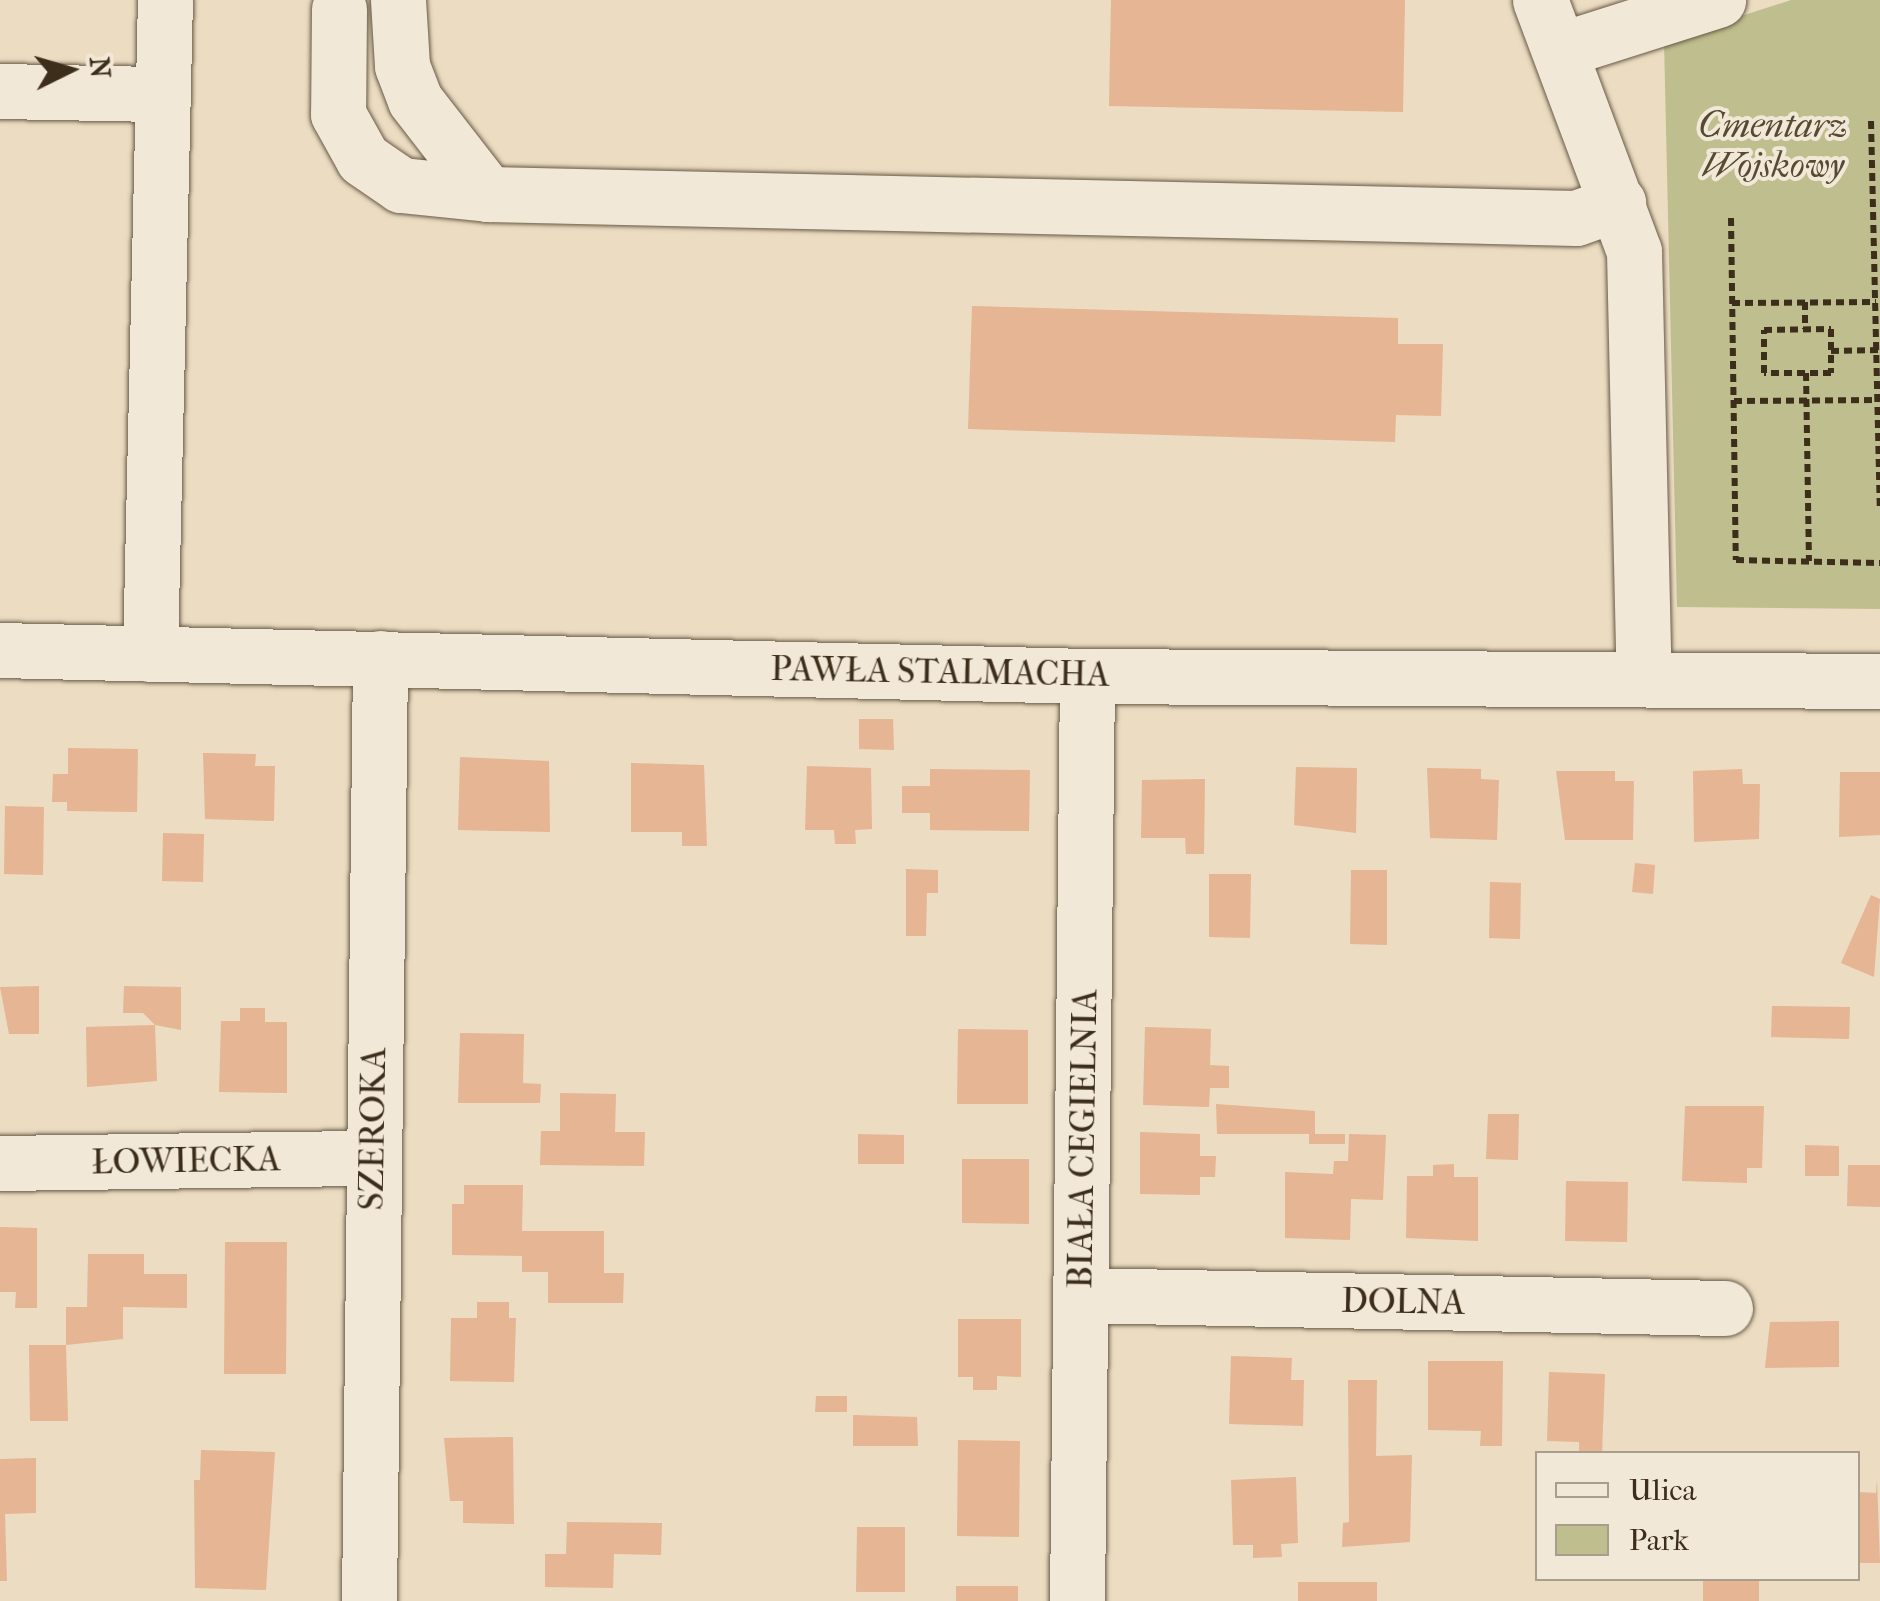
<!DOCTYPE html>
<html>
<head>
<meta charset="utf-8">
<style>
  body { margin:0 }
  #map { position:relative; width:1880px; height:1601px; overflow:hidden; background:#ebdcc2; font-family:"IM FELL French Canon",serif }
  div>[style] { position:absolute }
  .green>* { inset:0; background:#bfbe8e }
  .building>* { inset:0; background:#e5b594 }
  .path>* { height:6px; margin-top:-3px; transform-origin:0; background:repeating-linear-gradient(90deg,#3c2e1b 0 8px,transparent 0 13px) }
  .roads { filter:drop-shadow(0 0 2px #685a45) drop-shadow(0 0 2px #685a45) }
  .minor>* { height:55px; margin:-27.5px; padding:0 27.5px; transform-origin:27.5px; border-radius:27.5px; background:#f2e8d7 }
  span { translate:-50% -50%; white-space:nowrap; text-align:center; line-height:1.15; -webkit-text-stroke:8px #f2e8d7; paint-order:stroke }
  .park-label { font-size:35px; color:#564b32; font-style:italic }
  .street-label { font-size:35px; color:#3c2e1b }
  .legend { position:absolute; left:1535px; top:1451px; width:325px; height:130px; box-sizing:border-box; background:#f2e8d7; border:2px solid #a99e8c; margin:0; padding:12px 18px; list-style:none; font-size:30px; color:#3c2e1b }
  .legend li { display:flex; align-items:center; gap:20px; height:50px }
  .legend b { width:50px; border:2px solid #a99e8c }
  .north { position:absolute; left:20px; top:20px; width:100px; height:100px; -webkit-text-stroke:8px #f2e8d7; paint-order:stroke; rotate:85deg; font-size:28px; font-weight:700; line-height:40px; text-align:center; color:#3c2e1b }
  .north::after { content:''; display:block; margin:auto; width:35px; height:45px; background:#3c2e1b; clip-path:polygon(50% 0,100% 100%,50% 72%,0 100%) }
</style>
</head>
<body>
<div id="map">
  <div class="green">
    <div style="clip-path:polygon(1791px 0,1880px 0,1880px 609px,1677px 607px,1664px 41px)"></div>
  </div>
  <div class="building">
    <div style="clip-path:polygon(1111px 0,1405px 0,1403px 112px,1109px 106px)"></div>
    <div style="clip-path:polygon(972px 306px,1398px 318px,1398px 344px,1443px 344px,1441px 416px,1396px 415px,1395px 442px,968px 429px)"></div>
    <div style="clip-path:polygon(859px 719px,893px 719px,894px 750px,859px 749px)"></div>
    <div style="clip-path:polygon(68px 748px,138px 749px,137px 812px,67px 811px,67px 802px,52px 802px,53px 774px,68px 774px)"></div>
    <div style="clip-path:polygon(203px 753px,256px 754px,255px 766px,275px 766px,274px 821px,205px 819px)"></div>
    <div style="clip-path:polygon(460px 757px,549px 761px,550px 832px,458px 830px)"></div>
    <div style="clip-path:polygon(631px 763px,704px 765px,707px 846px,682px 846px,682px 832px,631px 832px)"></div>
    <div style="clip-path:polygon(807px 766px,871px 768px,872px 829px,855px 830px,856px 844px,835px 844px,834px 830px,805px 830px)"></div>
    <div style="clip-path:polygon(1296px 767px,1357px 768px,1356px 833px,1294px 825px)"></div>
    <div style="clip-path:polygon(1427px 768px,1481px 769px,1481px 779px,1499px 780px,1497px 840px,1430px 838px)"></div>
    <div style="clip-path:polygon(930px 769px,1030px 770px,1029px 831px,930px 830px,930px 813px,902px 813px,902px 786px,930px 786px)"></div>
    <div style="clip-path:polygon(1742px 769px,1743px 784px,1760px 784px,1759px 839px,1694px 842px,1693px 771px)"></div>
    <div style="clip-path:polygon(1556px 771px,1615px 771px,1615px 781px,1634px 781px,1633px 840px,1565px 840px)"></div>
    <div style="clip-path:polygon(1840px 772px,1880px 772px,1880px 835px,1839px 837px)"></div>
    <div style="clip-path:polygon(1205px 779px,1204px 854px,1186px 854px,1185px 838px,1141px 838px,1142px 780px)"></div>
    <div style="clip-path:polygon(5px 806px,44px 807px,43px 875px,4px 874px)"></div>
    <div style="clip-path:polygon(163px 833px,204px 834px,203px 882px,162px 881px)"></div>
    <div style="clip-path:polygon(1635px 863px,1655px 865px,1653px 894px,1632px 892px)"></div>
    <div style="clip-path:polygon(906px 869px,938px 870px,938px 893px,927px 893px,926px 936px,906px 936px)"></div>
    <div style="clip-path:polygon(1351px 870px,1387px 870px,1387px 945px,1350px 944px)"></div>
    <div style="clip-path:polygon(1209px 874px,1251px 874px,1250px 938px,1209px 937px)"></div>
    <div style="clip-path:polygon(1490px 882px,1521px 883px,1520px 939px,1489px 938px)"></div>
    <div style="clip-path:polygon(1871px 895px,1880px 899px,1874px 977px,1841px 963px)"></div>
    <div style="clip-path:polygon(39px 986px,39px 1034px,9px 1034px,0 987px)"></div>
    <div style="clip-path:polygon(124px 986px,181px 987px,181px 1030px,155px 1025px,143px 1013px,123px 1013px)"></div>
    <div style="clip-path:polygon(1772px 1006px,1850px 1007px,1849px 1039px,1771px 1037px)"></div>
    <div style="clip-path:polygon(240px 1008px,265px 1008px,265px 1022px,287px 1022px,287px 1093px,219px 1092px,221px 1021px,240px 1021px)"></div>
    <div style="clip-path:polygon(155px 1025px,157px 1081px,87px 1087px,86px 1027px)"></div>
    <div style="clip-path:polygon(1145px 1027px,1211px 1029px,1210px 1065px,1229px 1066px,1229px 1088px,1210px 1088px,1209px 1107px,1143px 1105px)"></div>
    <div style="clip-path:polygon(958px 1029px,1028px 1030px,1028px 1104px,957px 1104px)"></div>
    <div style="clip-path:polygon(460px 1033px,524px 1034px,523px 1083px,541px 1084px,540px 1103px,458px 1103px)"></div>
    <div style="clip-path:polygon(560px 1093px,616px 1094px,615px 1132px,645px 1132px,644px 1166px,540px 1165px,541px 1131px,560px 1131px)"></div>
    <div style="clip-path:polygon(1216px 1104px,1315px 1111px,1315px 1134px,1345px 1134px,1345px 1144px,1309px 1144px,1309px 1134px,1217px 1134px)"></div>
    <div style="clip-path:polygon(1685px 1106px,1764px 1106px,1762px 1168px,1747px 1168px,1747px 1183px,1682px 1181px)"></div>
    <div style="clip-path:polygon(1488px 1114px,1519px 1114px,1518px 1160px,1486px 1159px)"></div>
    <div style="clip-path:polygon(1140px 1132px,1200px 1134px,1200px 1156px,1216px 1156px,1215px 1177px,1200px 1177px,1200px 1195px,1140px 1194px)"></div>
    <div style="clip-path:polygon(858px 1134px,904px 1135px,904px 1164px,858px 1164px)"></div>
    <div style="clip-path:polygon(1349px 1134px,1386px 1135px,1383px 1200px,1351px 1199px,1350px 1240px,1285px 1238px,1285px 1172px,1333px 1174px,1334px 1161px,1348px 1161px)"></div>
    <div style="clip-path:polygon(1805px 1145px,1839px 1146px,1839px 1176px,1805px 1176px)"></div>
    <div style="clip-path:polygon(962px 1159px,1029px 1159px,1029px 1224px,962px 1223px)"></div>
    <div style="clip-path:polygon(1454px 1164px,1454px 1177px,1478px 1177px,1478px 1241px,1406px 1238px,1407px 1176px,1433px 1176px,1433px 1165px)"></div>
    <div style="clip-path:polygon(1848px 1165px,1880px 1165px,1880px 1207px,1847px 1206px)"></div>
    <div style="clip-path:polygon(1566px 1181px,1628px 1182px,1627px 1242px,1565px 1241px)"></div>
    <div style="clip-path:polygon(464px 1185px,523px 1185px,522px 1231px,604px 1231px,604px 1273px,624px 1273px,623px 1303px,548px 1303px,548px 1272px,522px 1272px,522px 1256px,452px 1255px,452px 1204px,464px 1204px)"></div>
    <div style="clip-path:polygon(0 1227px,37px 1228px,37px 1308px,15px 1308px,16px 1292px,0 1292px)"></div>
    <div style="clip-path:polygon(225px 1242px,287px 1242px,286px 1374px,224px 1374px)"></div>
    <div style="clip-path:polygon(88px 1254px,144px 1254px,144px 1274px,187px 1274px,187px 1308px,123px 1307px,123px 1339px,66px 1345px,66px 1307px,87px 1307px)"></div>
    <div style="clip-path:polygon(477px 1302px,509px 1302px,509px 1318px,516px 1318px,514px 1382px,450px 1381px,451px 1318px,477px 1318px)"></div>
    <div style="clip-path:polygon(958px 1319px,1021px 1319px,1021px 1377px,997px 1376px,997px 1390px,973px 1390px,973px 1377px,958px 1377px)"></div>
    <div style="clip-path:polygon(1839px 1321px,1839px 1367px,1765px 1368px,1770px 1322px)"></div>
    <div style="clip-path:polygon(29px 1345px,66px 1345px,68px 1421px,30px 1421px)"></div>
    <div style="clip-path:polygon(1231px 1356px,1292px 1358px,1291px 1380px,1304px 1380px,1303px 1426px,1229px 1424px)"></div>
    <div style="clip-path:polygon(1428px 1361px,1503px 1361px,1502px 1446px,1480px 1446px,1481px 1431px,1428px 1430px)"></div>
    <div style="clip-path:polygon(1549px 1372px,1605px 1374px,1602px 1454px,1579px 1454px,1579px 1442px,1547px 1441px)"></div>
    <div style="clip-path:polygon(1348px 1380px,1377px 1380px,1376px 1456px,1412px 1455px,1410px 1542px,1342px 1547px,1343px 1523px,1349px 1522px)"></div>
    <div style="clip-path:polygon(816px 1396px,847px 1396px,847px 1412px,815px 1412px)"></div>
    <div style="clip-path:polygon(853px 1415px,917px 1417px,918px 1446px,853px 1446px)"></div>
    <div style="clip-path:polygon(513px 1437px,514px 1524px,463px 1523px,463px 1501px,450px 1501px,444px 1438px)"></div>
    <div style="clip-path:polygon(958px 1440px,1020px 1441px,1019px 1537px,957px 1536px)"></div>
    <div style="clip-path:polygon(201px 1450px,275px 1452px,266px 1590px,195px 1588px,194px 1480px,200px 1480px)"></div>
    <div style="clip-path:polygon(36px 1458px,36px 1513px,5px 1514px,7px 1581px,0 1581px,0 1459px)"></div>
    <div style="clip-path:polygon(1296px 1477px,1298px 1543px,1281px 1544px,1282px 1557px,1253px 1558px,1253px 1545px,1233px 1545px,1231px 1480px)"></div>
    <div style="clip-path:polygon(1877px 1479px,1880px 1563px,1858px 1563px,1858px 1492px,1876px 1493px)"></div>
    <div style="clip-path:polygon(567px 1522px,662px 1523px,661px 1555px,614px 1554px,613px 1588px,545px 1587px,545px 1554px,566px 1554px)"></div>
    <div style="clip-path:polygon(857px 1527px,905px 1527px,905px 1592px,856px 1592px)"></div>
    <div style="clip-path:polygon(1703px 1578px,1759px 1578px,1759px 1601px,1703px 1601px)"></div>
    <div style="clip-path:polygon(1298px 1582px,1377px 1582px,1377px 1601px,1298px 1601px)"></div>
    <div style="clip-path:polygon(956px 1586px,1018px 1586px,1018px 1601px,956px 1601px)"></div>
  </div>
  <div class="path">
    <div style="left:1871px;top:121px;width:386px;rotate:88.7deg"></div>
    <div style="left:1731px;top:218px;width:342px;rotate:89.2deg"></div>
    <div style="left:1736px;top:560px;width:144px;rotate:1.2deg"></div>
    <div style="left:1805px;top:302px;width:27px;rotate:90deg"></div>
    <div style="left:1732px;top:303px;width:144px;rotate:-0.4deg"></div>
    <div style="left:1831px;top:329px;width:44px;rotate:90deg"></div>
    <div style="left:1831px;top:373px;width:67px;rotate:180deg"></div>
    <div style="left:1764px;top:373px;width:43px;rotate:-90deg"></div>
    <div style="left:1764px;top:330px;width:67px;rotate:-0.9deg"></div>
    <div style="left:1831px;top:351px;width:49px;rotate:-1.2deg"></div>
    <div style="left:1806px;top:373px;width:188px;rotate:89.1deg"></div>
    <div style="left:1734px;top:401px;width:143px;rotate:-0.4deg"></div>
  </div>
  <div class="roads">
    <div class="minor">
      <div style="left:398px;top:0;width:66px;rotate:86.5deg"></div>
      <div style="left:402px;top:66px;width:36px;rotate:69deg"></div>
      <div style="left:415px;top:100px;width:119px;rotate:52.2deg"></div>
      <div style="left:488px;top:194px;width:1088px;rotate:1.26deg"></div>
      <div style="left:1576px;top:218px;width:45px;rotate:-19.7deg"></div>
      <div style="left:1540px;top:0;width:269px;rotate:69.5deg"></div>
      <div style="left:1634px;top:252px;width:426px;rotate:88.7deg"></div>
      <div style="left:339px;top:9px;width:105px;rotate:90.5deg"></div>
      <div style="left:338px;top:114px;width:51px;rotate:60.9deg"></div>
      <div style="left:363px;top:159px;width:46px;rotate:34.4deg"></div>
      <div style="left:401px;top:185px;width:87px;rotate:5.9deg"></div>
      <div style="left:1560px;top:50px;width:166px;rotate:-17.6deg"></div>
      <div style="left:0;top:91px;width:162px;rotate:1.1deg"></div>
      <div style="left:0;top:650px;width:1087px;rotate:1.37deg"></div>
      <div style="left:1087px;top:676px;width:793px;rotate:0.36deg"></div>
      <div style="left:150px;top:654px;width:654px;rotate:-88.69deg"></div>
      <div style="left:0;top:1163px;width:372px;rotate:-0.8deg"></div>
      <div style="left:1082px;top:1295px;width:643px;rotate:1.16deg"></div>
      <div style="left:369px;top:1601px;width:943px;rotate:-89.33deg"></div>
      <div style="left:1077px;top:1601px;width:925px;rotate:-89.38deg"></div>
    </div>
  </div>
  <div class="park-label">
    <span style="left:1773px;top:146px">Cmentarz<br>Wojskowy</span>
  </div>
  <div class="street-label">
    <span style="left:940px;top:672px;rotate:1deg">PAWŁA STALMACHA</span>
    <span style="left:373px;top:1129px;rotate:-89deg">SZEROKA</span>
    <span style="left:1083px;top:1139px;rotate:-89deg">BIAŁA CEGIELNIA</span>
    <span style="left:186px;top:1161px;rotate:-1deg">ŁOWIECKA</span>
    <span style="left:1403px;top:1302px;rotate:1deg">DOLNA</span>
  </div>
  <ul class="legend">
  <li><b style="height:12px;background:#f2e8d7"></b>Ulica</li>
  <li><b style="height:28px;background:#bfbe8e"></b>Park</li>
  </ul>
  <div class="north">N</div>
</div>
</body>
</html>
